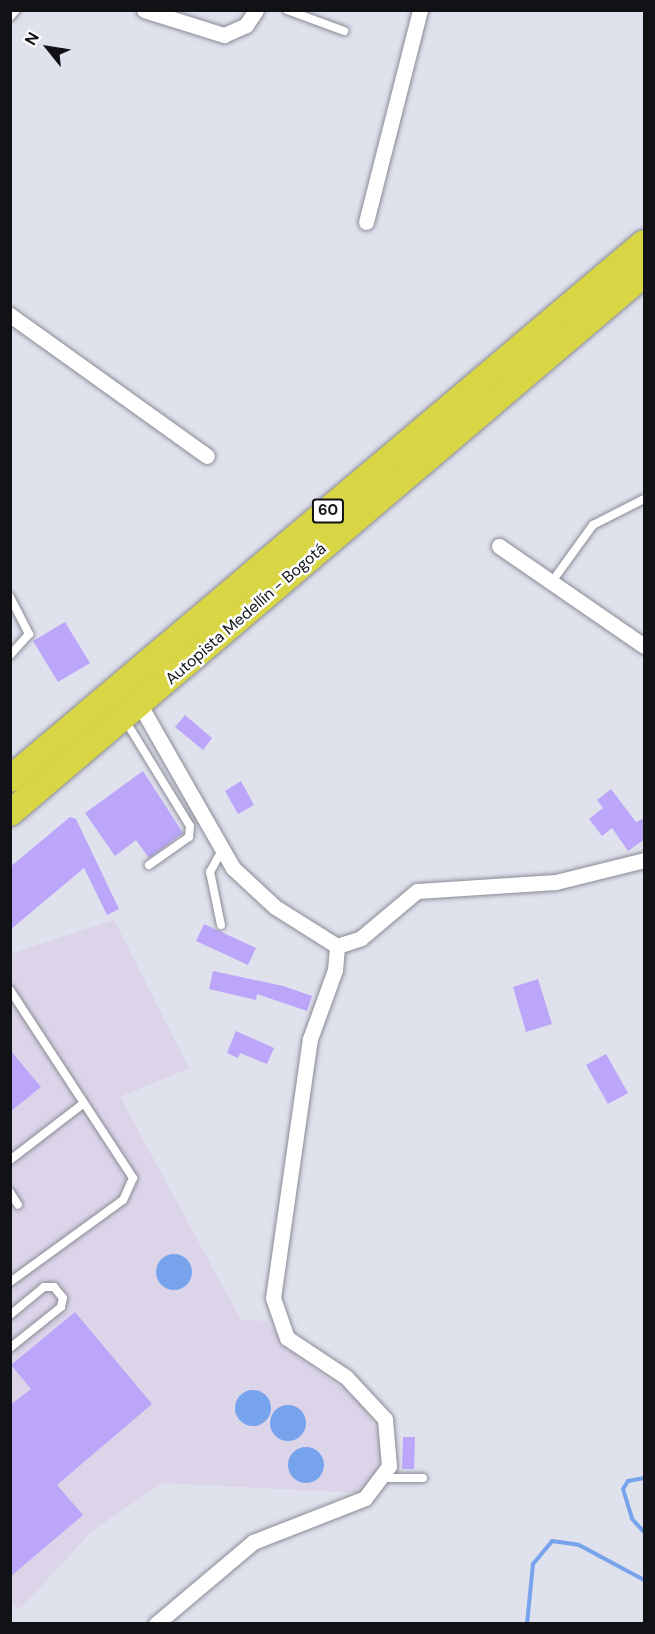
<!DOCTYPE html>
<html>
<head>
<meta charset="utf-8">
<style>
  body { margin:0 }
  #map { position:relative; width:655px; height:1634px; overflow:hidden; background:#dfe1ed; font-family:"DM Sans",sans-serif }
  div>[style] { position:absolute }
  .industrial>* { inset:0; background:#dcd4e9 }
  .water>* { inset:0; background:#77a3ed }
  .round { border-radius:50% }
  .stream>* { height:4px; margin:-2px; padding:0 2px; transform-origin:2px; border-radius:2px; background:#77a3ed }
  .building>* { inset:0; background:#bba6fa }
  .roads { filter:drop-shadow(0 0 2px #898b95) drop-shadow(0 0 2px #898b95) }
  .service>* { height:8px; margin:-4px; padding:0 4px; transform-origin:4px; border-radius:4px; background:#fff }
  .minor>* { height:15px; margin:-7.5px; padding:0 7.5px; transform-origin:7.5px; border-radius:7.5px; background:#fff }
  .trunk>* { height:26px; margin:-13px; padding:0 13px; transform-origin:13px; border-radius:13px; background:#d8d644 }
  span { translate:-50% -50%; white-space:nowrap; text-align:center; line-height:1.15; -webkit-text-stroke:5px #fff; paint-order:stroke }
  .shield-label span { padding:2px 4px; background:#fff; border:2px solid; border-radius:4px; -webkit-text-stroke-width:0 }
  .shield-label { font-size:15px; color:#111216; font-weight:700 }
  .street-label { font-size:16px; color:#111216 }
  .frame { position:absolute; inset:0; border:12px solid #111216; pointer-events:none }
  .north { position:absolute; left:18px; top:18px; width:60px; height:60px; -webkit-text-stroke:4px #fff; paint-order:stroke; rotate:300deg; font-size:16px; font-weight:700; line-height:24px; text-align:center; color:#111216 }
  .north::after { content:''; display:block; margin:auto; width:21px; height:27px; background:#111216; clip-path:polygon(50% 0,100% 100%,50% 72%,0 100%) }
</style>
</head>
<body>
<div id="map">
  <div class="industrial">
    <div style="clip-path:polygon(114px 920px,189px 1068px,120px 1097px,241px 1320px,266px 1321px,296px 1356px,358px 1400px,381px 1436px,379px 1473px,360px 1493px,162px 1483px,92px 1531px,19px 1610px,10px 1600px,10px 954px)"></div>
  </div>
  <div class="water">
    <div class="round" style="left:156px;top:1254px;width:36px;height:36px"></div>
    <div class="round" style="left:235px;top:1390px;width:36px;height:36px"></div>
    <div class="round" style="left:270px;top:1405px;width:36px;height:36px"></div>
    <div class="round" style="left:288px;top:1447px;width:36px;height:36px"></div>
  </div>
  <div class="stream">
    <div style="left:644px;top:1478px;width:16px;rotate:169deg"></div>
    <div style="left:628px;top:1481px;width:9px;rotate:122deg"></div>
    <div style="left:623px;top:1489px;width:31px;rotate:73deg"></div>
    <div style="left:632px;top:1519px;width:18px;rotate:47deg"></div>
    <div style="left:527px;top:1624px;width:60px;rotate:-84.3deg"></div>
    <div style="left:533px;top:1564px;width:30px;rotate:-50deg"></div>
    <div style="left:552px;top:1541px;width:27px;rotate:8deg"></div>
    <div style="left:579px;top:1545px;width:74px;rotate:28.3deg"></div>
  </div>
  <div class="building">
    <div style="clip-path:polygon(65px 622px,90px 663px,58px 682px,33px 641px)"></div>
    <div style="clip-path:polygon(185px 715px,212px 738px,203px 750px,175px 727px)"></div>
    <div style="clip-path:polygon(143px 771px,183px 833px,149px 858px,136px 840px,115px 856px,85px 813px)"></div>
    <div style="clip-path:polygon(241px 781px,254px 805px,238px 814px,225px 791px)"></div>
    <div style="clip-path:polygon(611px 789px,636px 822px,645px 818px,645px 839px,628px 851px,612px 828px,602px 836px,589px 819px,603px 808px,597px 800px)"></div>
    <div style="clip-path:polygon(70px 817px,76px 819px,119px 909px,107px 915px,84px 868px,10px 930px,10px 867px)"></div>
    <div style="clip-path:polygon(204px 924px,256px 948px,248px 965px,196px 941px)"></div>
    <div style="clip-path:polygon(213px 971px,283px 986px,312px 996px,307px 1011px,257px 994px,256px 1000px,209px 989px)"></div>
    <div style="clip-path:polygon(538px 979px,552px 1024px,526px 1032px,513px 987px)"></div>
    <div style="clip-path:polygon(236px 1031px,274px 1048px,267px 1064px,240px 1053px,238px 1058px,227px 1053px)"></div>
    <div style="clip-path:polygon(10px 1050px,41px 1087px,10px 1112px)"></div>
    <div style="clip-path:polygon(606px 1054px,628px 1093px,608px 1104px,586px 1065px)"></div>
    <div style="clip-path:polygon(75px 1312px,152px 1404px,57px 1485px,83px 1515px,10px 1577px,10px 1405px,31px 1389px,11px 1365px)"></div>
    <div style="clip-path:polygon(403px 1437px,415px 1437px,414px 1469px,402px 1469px)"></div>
  </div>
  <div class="roads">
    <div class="service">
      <div style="left:287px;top:10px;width:61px;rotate:20.2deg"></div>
      <div style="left:10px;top:17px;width:9px;rotate:-49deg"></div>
      <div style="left:551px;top:583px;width:72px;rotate:-54.1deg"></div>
      <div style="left:593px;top:525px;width:57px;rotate:-27deg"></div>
      <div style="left:10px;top:597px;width:42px;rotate:62.8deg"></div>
      <div style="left:29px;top:634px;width:28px;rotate:132deg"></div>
      <div style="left:125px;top:720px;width:124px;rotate:58.5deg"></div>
      <div style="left:190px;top:826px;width:11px;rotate:95deg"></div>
      <div style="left:189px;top:837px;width:49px;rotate:145deg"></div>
      <div style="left:221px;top:925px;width:54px;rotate:-101.7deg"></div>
      <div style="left:210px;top:872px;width:25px;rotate:-61deg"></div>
      <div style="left:10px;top:990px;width:225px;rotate:56.8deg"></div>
      <div style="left:133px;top:1178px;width:24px;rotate:114deg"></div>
      <div style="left:123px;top:1200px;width:140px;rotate:144deg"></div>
      <div style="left:10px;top:1160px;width:93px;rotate:-37.6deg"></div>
      <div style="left:10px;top:1192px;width:15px;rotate:58deg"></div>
      <div style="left:10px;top:1315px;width:44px;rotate:-39.5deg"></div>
      <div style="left:44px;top:1287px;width:10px"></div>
      <div style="left:54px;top:1287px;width:14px;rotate:51deg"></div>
      <div style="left:63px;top:1298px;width:9px;rotate:103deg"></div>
      <div style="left:61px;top:1307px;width:65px;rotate:141.2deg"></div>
      <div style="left:384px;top:1478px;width:39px"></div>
    </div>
    <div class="minor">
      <div style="left:144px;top:10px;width:84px;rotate:17.4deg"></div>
      <div style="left:224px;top:35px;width:24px;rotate:-24deg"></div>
      <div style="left:246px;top:25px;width:18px;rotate:-56deg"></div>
      <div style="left:366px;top:222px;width:219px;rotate:-75.7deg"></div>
      <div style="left:10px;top:315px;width:242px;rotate:35.6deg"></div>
      <div style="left:499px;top:546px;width:176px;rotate:34.6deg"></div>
      <div style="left:140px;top:705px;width:188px;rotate:60.3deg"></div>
      <div style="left:233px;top:868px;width:57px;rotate:42.9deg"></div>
      <div style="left:275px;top:907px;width:73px;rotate:32.2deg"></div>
      <div style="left:337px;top:946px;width:25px;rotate:-18deg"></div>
      <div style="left:361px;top:938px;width:73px;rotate:-40deg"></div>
      <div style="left:417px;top:891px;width:139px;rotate:-3.7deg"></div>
      <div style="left:556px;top:882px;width:91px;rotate:-14deg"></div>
      <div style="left:156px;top:1624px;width:127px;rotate:-40.2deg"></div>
      <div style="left:253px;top:1542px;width:120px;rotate:-21.4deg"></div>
      <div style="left:365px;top:1498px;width:40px;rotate:-53deg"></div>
      <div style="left:389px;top:1466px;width:47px;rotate:-94.9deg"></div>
      <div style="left:385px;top:1419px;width:57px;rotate:-132.9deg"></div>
      <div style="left:346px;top:1377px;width:71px;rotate:-146.5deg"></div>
      <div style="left:287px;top:1338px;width:42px;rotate:-109.3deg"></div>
      <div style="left:273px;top:1298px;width:262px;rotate:-81.9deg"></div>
      <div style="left:310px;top:1039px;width:73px;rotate:-70.1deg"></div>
      <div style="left:335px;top:970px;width:24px;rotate:-85deg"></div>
    </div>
    <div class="trunk">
      <div style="left:10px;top:779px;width:830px;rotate:-40.21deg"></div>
      <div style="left:10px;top:813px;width:832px;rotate:-40.37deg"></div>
    </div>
  </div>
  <div class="shield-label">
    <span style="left:328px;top:511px">60</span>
  </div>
  <div class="street-label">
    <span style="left:246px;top:614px;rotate:-41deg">Autopista Medellín - Bogotá</span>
  </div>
  <div class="frame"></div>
  <div class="north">N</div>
</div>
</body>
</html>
